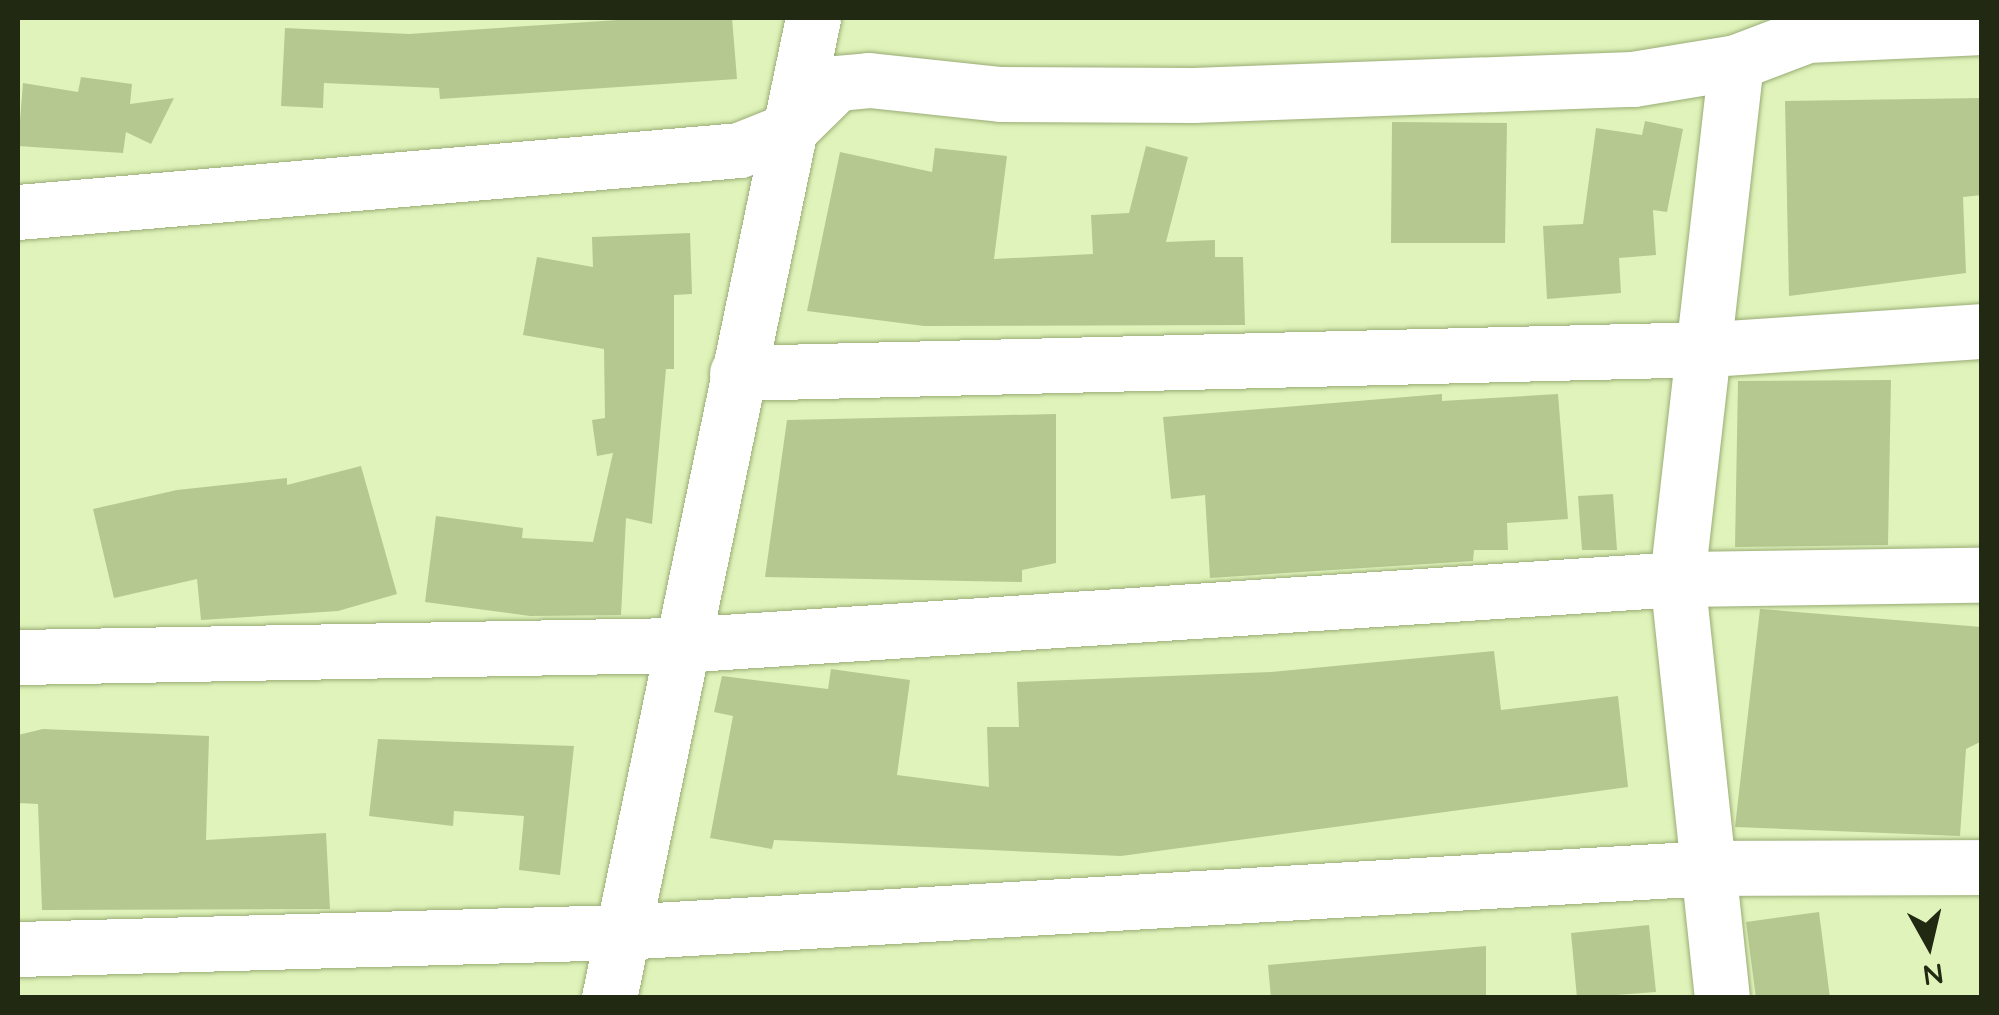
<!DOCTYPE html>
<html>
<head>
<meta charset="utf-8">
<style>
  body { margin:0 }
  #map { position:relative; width:1999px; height:1015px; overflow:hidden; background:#dff3ba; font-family:Quicksand,sans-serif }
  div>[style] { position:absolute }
  .building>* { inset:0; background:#b5c890 }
  .roads { filter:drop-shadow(0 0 2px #99ac75) drop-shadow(0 0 2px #99ac75) }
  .minor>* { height:55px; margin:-27.5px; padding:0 27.5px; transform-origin:27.5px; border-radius:27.5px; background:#fff }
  span { translate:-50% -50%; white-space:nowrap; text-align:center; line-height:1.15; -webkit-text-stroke:9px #dff3ba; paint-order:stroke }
  .frame { position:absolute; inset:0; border:20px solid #222913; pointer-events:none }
  .north { position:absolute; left:1879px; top:895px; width:100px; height:100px; -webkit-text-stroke:8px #dff3ba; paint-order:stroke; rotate:172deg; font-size:28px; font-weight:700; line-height:40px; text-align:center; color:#222913 }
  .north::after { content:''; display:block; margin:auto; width:35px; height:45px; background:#222913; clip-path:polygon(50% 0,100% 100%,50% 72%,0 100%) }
</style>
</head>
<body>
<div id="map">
  <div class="building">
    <div style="clip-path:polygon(648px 18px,732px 18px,737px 79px,440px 99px,439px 88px,324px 83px,323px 108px,281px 106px,285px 28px,409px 34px)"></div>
    <div style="clip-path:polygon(81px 77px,132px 84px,130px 104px,174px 98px,151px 144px,126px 132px,123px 153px,18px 146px,23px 83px,78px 92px)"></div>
    <div style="clip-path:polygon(1982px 98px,1982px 195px,1963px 197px,1966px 273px,1789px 296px,1785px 101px)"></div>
    <div style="clip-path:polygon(1645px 121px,1683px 129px,1667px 212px,1653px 210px,1656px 255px,1619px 258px,1621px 293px,1547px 299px,1543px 226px,1583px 224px,1596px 128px,1642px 135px)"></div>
    <div style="clip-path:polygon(1392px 122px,1507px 123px,1505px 243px,1391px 243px)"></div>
    <div style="clip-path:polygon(1146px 146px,1188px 157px,1166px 242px,1215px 240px,1215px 257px,1243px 257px,1245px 325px,924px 326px,807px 311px,840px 152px,932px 172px,935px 148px,1007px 156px,994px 259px,1093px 254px,1091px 215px,1129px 213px)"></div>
    <div style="clip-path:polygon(690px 233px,692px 294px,674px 295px,674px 369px,666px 369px,652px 524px,626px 518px,621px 615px,530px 616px,425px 602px,436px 516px,523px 528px,522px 538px,593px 542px,613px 453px,597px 456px,592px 420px,605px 418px,604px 349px,523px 335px,537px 257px,593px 267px,592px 237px)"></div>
    <div style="clip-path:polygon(1891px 380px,1888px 545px,1735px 547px,1738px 381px)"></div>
    <div style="clip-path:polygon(1442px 394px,1442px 401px,1558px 394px,1568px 519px,1507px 523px,1508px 550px,1474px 550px,1473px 561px,1210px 578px,1205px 495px,1171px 499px,1163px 417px)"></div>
    <div style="clip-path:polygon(1056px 414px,1056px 563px,1022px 570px,1022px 582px,765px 577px,787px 420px)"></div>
    <div style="clip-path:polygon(361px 466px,397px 594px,338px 611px,201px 620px,197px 579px,114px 598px,93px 509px,177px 490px,287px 478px,287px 485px)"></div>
    <div style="clip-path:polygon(1613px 494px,1617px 550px,1582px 550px,1578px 496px)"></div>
    <div style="clip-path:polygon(1760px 609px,1982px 627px,1982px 741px,1966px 749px,1960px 836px,1735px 827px)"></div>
    <div style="clip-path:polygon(1494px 651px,1501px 710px,1618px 696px,1628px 787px,1121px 856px,774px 840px,772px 849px,710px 838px,733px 716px,714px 712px,722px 676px,828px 689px,831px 669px,910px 680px,897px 775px,989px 787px,987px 727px,1019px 727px,1017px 682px,1271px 672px)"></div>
    <div style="clip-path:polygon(43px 729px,209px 736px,206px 840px,326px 833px,330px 909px,42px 910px,38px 804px,18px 803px,18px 735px)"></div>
    <div style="clip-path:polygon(378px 739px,574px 746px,560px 875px,519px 870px,524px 816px,454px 811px,453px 826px,369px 816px)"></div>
    <div style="clip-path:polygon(1819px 912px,1830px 998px,1756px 998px,1746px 922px)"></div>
    <div style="clip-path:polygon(1649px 925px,1656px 992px,1577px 998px,1571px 933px)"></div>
    <div style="clip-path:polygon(1486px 946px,1486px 998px,1271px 998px,1268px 965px)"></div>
  </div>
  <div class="roads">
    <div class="minor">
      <div style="left:18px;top:212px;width:724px;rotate:-4.91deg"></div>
      <div style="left:739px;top:150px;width:54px;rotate:-21.8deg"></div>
      <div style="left:789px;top:130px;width:67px;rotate:-44.4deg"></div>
      <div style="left:837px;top:83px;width:32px;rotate:-5deg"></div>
      <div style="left:869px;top:80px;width:132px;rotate:6.1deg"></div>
      <div style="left:1000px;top:94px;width:193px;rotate:0.3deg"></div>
      <div style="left:1193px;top:95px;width:440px;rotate:-2.1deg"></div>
      <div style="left:1633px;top:79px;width:104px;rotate:-9.4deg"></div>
      <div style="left:1736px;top:62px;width:76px;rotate:-20.8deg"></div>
      <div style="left:1807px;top:35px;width:175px;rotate:-2.6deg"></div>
      <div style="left:737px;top:373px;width:973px;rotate:-1.41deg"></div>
      <div style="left:1710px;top:349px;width:273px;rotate:-3.8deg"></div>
      <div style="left:18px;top:657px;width:661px;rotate:-1.04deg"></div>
      <div style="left:679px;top:645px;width:1000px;rotate:-3.78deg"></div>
      <div style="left:1677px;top:579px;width:305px;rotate:-0.8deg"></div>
      <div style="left:18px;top:949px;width:603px;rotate:-1.61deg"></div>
      <div style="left:621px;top:932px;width:1089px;rotate:-3.37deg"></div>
      <div style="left:1708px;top:868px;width:274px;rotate:-0.2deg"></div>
      <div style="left:609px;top:998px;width:1001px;rotate:-78.24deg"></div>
      <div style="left:1722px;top:998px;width:421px;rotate:-96.1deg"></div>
      <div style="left:1677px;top:579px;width:520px;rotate:-83.49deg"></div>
    </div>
  </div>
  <div class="frame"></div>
  <div class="north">N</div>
</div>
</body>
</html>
